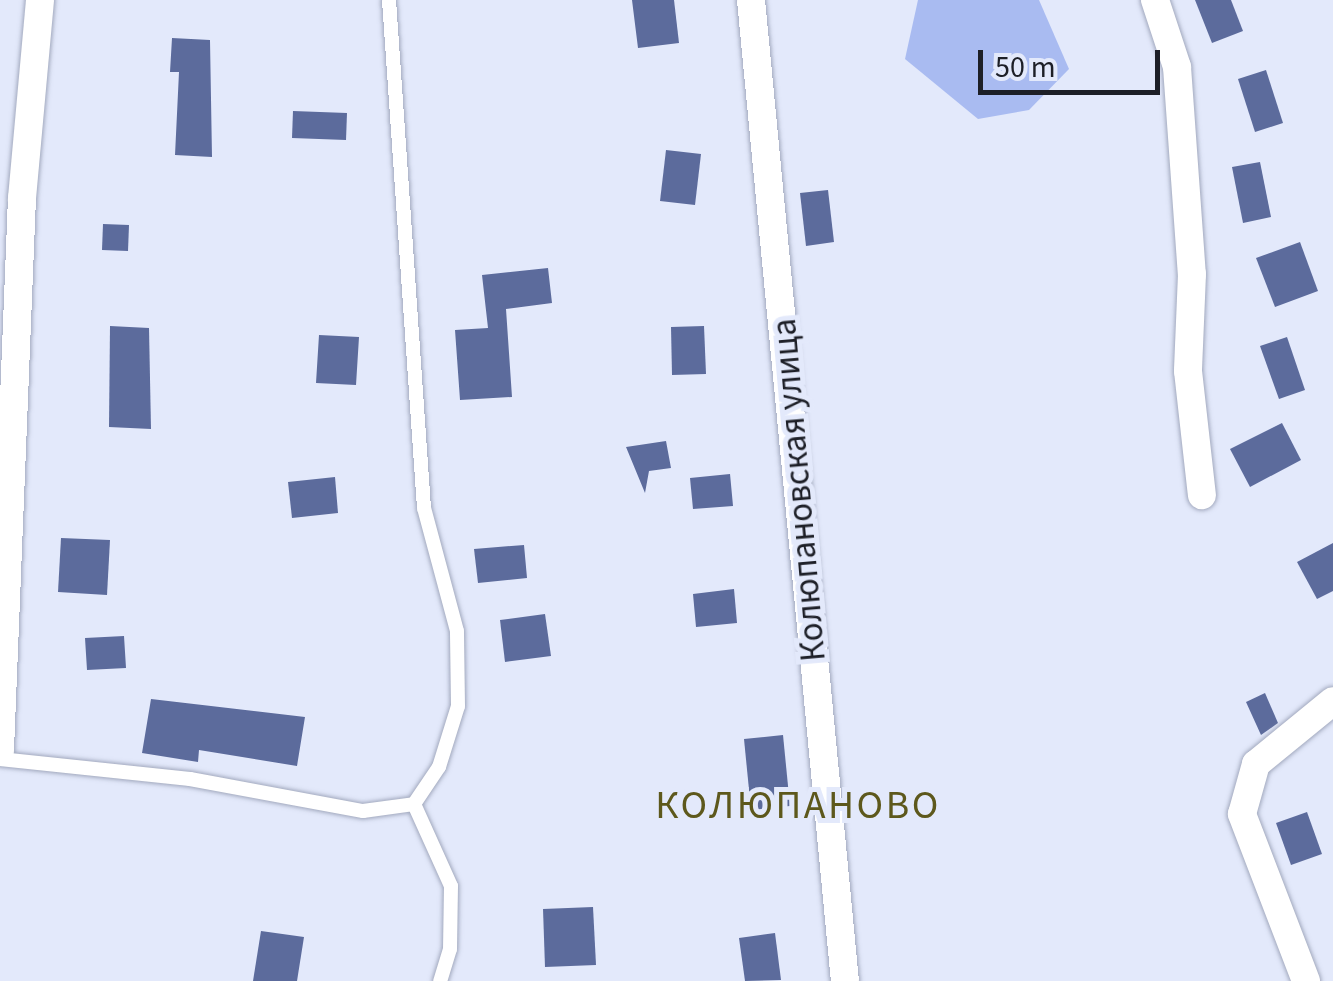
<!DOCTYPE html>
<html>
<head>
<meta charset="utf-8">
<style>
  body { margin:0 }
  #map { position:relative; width:1333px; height:981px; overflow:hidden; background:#e3e9fb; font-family:"Source Sans 3",sans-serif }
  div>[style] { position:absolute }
  .water>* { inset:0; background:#a9bbf1 }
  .building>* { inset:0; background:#5c6b9c }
  .roads { filter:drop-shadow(0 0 2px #a2a9be) drop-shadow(0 0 2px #a2a9be) }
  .service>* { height:14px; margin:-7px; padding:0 7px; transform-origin:7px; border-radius:7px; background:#fff }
  .minor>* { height:28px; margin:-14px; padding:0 14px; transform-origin:14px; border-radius:14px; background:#fff }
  span { translate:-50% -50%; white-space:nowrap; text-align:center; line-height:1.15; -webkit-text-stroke:10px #e3e9fb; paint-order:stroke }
  .street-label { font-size:35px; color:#1d1f27 }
  .quarter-label { font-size:40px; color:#5d581c; letter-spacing:2.5px }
  .scale { position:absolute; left:978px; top:50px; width:182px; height:45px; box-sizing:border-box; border:5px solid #1d1f27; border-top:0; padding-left:12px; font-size:30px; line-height:35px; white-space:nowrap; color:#1d1f27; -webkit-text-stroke:8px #e3e9fb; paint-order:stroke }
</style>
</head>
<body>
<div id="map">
  <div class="water">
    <div style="clip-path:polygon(918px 0,1039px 0,1069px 69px,1029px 110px,978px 119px,905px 59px)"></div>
  </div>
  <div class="building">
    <div style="clip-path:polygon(632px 0,674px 0,679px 43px,638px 48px)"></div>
    <div style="clip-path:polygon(1195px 0,1231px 0,1243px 31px,1212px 43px)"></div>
    <div style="clip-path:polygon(172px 38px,210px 40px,212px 157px,175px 155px,179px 72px,170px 72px)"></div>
    <div style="clip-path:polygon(1266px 70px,1283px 123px,1255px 132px,1238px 79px)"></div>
    <div style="clip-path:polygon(293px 111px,347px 113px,346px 140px,292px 138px)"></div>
    <div style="clip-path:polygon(666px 150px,701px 154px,695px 205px,660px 201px)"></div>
    <div style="clip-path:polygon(1260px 162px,1271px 217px,1243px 223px,1232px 167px)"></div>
    <div style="clip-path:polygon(828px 190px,834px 242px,806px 246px,800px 193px)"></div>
    <div style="clip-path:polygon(103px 224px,129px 225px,128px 251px,102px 250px)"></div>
    <div style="clip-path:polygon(1300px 242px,1318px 291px,1275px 307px,1256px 258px)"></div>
    <div style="clip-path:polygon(548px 268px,552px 303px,506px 309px,512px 397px,460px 400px,455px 330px,488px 328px,482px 275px)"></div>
    <div style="clip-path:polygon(110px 326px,149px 328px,151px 429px,109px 427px)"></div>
    <div style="clip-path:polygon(704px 326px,706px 374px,672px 375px,671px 327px)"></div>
    <div style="clip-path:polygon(319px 335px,359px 337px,356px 385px,316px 383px)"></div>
    <div style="clip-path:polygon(1287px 337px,1305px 390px,1279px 399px,1260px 346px)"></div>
    <div style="clip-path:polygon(1282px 423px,1301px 460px,1250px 487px,1230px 449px)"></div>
    <div style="clip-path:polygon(666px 441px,671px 468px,649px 471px,645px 493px,626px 447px)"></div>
    <div style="clip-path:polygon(730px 474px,733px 506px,693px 509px,690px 478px)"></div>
    <div style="clip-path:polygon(335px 477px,338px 513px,292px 518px,288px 482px)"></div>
    <div style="clip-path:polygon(61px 538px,110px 540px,107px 595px,58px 592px)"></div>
    <div style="clip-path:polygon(1333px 543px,1333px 591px,1317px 599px,1297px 562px)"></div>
    <div style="clip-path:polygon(524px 545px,527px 578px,478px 583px,474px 549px)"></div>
    <div style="clip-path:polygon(734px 589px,737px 623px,696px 627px,693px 594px)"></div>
    <div style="clip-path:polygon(545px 614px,551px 656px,505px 662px,500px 620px)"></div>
    <div style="clip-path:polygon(124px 636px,126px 668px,87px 670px,85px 638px)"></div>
    <div style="clip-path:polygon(1265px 693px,1278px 723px,1261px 735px,1246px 702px)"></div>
    <div style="clip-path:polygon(151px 699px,305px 717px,297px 766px,199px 750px,198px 762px,142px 753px)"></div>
    <div style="clip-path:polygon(783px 735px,790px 806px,751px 810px,744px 739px)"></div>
    <div style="clip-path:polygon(1307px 812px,1322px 854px,1291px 865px,1276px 823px)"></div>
    <div style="clip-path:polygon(593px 907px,596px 965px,545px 967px,543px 909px)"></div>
    <div style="clip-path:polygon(261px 931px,304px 937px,297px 981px,253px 981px)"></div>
    <div style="clip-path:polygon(775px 933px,781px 980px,745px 981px,739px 938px)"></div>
  </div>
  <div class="roads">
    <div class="service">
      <div style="left:0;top:759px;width:191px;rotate:6deg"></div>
      <div style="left:190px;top:779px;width:176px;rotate:10.5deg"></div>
      <div style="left:363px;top:811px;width:51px;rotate:-7.8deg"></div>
      <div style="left:414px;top:804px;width:45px;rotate:-56deg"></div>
      <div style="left:439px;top:767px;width:64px;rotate:-72.7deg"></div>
      <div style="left:458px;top:706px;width:75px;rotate:-90.8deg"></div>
      <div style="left:457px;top:631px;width:127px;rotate:-105deg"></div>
      <div style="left:424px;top:508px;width:509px;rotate:-93.94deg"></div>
      <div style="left:414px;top:804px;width:90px;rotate:65.7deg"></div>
      <div style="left:451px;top:886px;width:63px;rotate:90.9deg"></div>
      <div style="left:450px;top:949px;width:34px;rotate:107deg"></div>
    </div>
    <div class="minor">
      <div style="left:751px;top:0;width:985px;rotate:84.53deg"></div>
      <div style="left:1155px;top:0;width:71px;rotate:71.8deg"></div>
      <div style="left:1177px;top:67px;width:208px;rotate:85.9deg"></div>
      <div style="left:1192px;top:274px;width:97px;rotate:92.4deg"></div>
      <div style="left:1188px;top:371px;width:125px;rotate:83.6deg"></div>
      <div style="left:0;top:750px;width:552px;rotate:-87.72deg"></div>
      <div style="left:22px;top:198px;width:199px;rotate:-84.8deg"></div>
      <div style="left:1306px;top:981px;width:179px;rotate:-111deg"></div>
      <div style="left:1242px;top:814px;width:52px;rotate:-74.4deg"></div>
      <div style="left:1256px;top:764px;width:99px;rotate:-39.3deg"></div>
    </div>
  </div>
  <div class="street-label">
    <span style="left:799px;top:490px;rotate:-95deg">Колюпановская улица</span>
  </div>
  <div class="quarter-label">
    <span style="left:798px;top:806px">КОЛЮПАНОВО</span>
  </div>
  <div class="scale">50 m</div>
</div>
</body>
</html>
